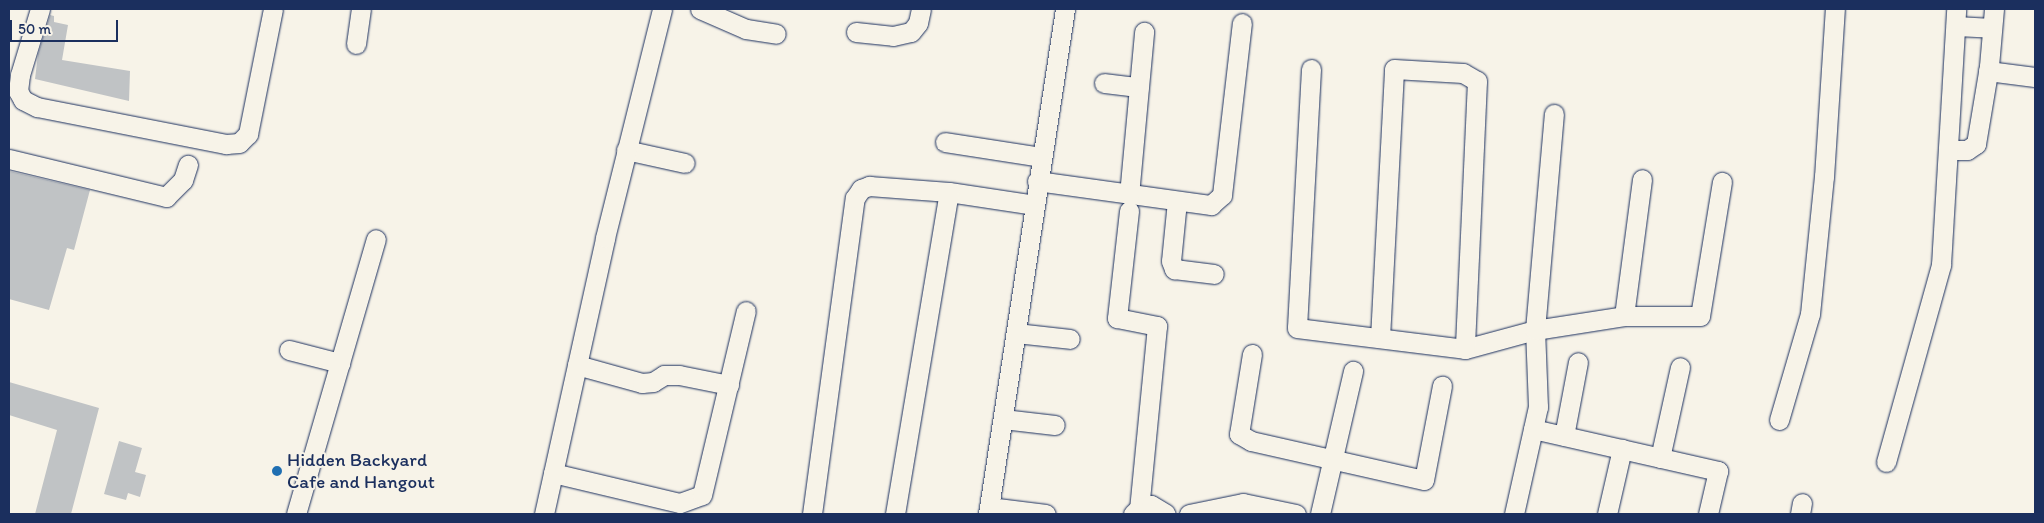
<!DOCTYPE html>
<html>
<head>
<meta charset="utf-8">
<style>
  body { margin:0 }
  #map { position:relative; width:2044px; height:523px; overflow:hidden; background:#f7f3e8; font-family:Itim,sans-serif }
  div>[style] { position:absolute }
  .building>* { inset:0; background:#c0c3c5 }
  .roads { filter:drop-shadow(0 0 1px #1b2f5e) drop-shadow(0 0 1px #1b2f5e) }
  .minor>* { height:19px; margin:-9.5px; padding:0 9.5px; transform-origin:9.5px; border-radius:9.5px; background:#f7f3e8 }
  .dots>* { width:14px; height:14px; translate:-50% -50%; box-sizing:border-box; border:2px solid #f7f3e8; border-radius:50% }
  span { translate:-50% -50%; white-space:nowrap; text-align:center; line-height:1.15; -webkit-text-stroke:4px #f7f3e8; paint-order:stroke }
  .poi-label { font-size:19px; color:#1b2f5e }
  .left { translate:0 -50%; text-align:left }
  .frame { position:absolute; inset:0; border:10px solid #1b2f5e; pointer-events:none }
  .scale { position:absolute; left:10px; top:20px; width:108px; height:22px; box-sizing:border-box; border:2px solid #1b2f5e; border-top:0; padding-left:6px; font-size:15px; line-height:18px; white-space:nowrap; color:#1b2f5e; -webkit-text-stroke:4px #f7f3e8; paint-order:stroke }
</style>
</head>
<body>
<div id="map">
  <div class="building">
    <div style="clip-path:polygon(50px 15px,54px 16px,54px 22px,68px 25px,62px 60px,130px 71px,129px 101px,35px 79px,38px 54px)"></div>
    <div style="clip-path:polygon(9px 171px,90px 190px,74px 250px,67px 248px,49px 310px,9px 299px)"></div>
    <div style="clip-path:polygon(9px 382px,99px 408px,71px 514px,35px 514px,57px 430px,9px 415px)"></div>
    <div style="clip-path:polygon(119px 441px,142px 448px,135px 472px,146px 475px,140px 497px,128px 493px,126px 500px,104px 494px)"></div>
  </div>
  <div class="roads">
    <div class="minor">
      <div style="left:40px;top:9px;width:69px;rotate:106.9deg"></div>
      <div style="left:20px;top:75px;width:16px;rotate:97deg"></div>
      <div style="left:18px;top:91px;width:10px;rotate:61deg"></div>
      <div style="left:23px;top:100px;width:16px;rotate:27deg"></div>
      <div style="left:37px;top:107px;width:193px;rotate:11.1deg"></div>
      <div style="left:226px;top:144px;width:13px;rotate:-4deg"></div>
      <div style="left:239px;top:143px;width:13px;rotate:-45deg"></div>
      <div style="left:248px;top:134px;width:127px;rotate:-78.7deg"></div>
      <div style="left:700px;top:9px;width:50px;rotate:23.5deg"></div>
      <div style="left:746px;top:29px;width:30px;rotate:9deg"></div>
      <div style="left:1956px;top:26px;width:36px;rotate:3deg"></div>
      <div style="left:856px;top:32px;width:37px;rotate:6deg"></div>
      <div style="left:893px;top:36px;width:18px;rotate:-13deg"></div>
      <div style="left:911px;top:32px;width:11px;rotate:-52deg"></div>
      <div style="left:918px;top:23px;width:14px;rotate:-78deg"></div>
      <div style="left:356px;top:44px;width:35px;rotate:-82deg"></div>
      <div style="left:1311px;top:69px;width:259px;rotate:93.1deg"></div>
      <div style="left:1297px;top:328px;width:169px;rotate:7.1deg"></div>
      <div style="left:1465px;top:349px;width:73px;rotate:-15.2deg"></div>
      <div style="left:1535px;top:330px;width:90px;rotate:-8.9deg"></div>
      <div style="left:1624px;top:316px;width:76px"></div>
      <div style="left:1700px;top:316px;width:136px;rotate:-80.7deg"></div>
      <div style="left:1988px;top:71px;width:47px;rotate:7.3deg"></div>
      <div style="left:1104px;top:83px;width:35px;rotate:7deg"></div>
      <div style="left:945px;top:142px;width:97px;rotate:8.9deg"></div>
      <div style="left:626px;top:150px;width:60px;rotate:12.4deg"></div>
      <div style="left:1949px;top:150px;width:18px"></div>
      <div style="left:1967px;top:150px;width:11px;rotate:-34deg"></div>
      <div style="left:1976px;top:144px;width:79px;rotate:-80.5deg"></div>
      <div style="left:1989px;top:66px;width:57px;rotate:-85deg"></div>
      <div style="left:9px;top:159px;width:162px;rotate:13.6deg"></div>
      <div style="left:166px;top:197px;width:24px;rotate:-45deg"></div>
      <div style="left:183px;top:180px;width:16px;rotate:-72deg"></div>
      <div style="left:1037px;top:181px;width:176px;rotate:7.9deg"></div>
      <div style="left:1211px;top:205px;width:15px;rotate:-42deg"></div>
      <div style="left:1222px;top:195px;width:173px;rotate:-83.4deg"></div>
      <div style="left:1129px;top:195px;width:164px;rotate:-84.7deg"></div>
      <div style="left:1177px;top:201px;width:60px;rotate:95.7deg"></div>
      <div style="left:1171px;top:261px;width:9px;rotate:69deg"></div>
      <div style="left:1174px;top:269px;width:40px;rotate:7.1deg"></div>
      <div style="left:1129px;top:211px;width:108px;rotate:96.4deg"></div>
      <div style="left:1117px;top:318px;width:41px;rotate:11.3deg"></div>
      <div style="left:1157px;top:326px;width:183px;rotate:95.6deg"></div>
      <div style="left:1624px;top:316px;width:138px;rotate:-82.5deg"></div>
      <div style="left:1016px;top:333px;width:54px;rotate:6.3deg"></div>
      <div style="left:1380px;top:338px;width:269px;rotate:-87deg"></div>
      <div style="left:1394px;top:69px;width:69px;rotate:3.3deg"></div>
      <div style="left:1463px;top:73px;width:16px;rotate:30deg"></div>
      <div style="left:1477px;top:81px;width:268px;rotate:92.6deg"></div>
      <div style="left:289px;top:350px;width:53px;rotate:14.3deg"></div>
      <div style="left:1252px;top:354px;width:81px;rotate:99.2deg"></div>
      <div style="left:1239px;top:434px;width:14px;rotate:30deg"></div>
      <div style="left:1251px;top:441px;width:177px;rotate:12.7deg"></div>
      <div style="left:1424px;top:480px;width:96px;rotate:-79.2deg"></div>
      <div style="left:577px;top:365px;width:67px;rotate:15.5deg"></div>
      <div style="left:642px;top:383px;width:11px;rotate:-5deg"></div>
      <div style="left:653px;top:382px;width:13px;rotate:-32deg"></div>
      <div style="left:664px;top:375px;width:15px"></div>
      <div style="left:679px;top:375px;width:51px;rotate:11.3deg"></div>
      <div style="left:1003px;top:419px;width:52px;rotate:6.6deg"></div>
      <div style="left:1779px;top:420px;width:110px;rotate:-73.7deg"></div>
      <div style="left:1810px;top:314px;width:138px;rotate:-84.2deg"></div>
      <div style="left:1824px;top:177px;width:168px;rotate:-86.3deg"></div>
      <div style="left:1533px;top:429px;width:190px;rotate:12.8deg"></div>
      <div style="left:1718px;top:471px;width:44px;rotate:103.1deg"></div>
      <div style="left:1564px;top:436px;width:75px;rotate:-79.3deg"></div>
      <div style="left:1660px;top:458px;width:93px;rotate:-77.6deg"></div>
      <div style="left:1886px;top:462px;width:205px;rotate:-74.4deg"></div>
      <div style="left:1941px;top:265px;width:256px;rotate:-86.6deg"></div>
      <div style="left:553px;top:473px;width:130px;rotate:13.3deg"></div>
      <div style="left:680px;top:503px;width:23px;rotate:-20deg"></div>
      <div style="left:702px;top:495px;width:189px;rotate:-76.6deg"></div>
      <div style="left:989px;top:507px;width:57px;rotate:7deg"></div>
      <div style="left:296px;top:514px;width:286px;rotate:-73.8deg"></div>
      <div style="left:544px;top:514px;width:283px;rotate:-77.5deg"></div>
      <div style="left:605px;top:238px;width:236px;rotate:-76deg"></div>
      <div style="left:812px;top:514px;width:319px;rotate:-82.3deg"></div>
      <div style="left:855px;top:198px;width:11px;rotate:-56deg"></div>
      <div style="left:861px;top:189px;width:9px;rotate:-21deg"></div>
      <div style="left:869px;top:186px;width:80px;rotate:4.3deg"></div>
      <div style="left:949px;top:192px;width:87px;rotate:8.6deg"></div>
      <div style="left:895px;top:514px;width:326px;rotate:-80.5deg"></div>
      <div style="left:988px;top:514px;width:511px;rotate:-81.33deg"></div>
      <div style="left:1133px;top:514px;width:8px;rotate:-45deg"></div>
      <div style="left:1139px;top:508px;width:12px;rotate:-14deg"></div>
      <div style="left:1151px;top:505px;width:17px;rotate:31deg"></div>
      <div style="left:1189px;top:514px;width:55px;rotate:-11.5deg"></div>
      <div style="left:1243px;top:503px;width:54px;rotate:11.7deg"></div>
      <div style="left:1320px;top:514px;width:147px;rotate:-77deg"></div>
      <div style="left:1514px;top:514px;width:110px;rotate:-77.4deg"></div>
      <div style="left:1538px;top:407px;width:77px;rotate:-92.2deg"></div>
      <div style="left:1535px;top:330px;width:217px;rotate:-85deg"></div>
      <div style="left:1607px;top:514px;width:67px;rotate:-77deg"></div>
      <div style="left:1800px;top:514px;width:11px;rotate:-80deg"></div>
    </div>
  </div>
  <div class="dots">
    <div style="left:277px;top:471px;background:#1f6fb2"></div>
  </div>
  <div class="poi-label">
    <span class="left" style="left:287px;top:471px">Hidden Backyard<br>Cafe and Hangout</span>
  </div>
  <div class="frame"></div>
  <div class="scale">50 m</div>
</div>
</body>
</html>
